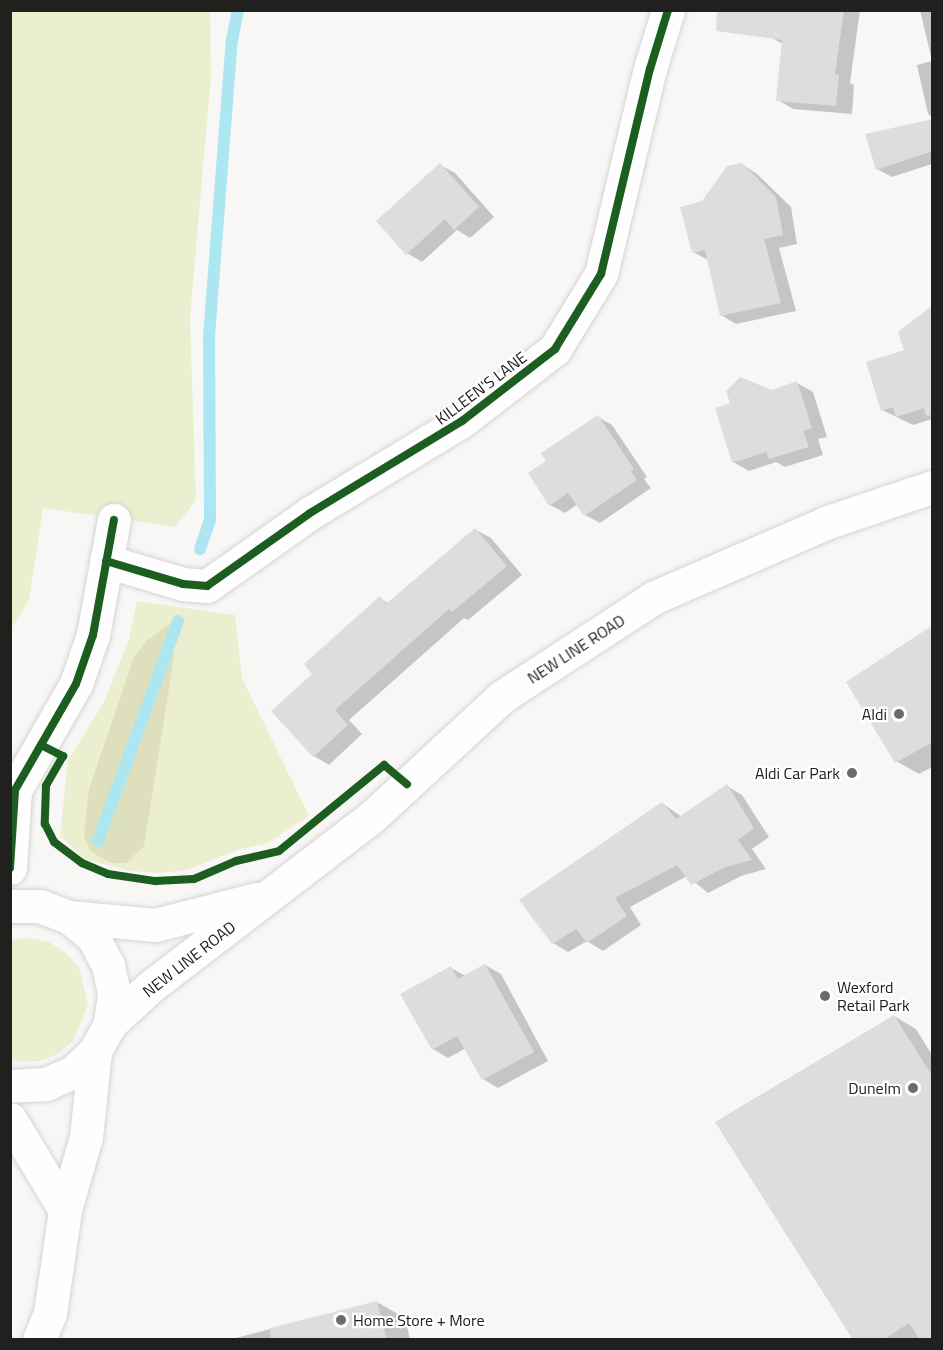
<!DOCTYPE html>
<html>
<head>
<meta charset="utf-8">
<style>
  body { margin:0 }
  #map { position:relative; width:943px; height:1350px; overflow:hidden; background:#f8f7f6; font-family:"Titillium Web",sans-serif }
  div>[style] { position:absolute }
  .green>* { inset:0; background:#ecefcf }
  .forest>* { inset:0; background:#dee0bd }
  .shadow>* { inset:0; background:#0003 }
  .stream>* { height:12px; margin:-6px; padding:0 6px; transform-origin:6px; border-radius:6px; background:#ace6f1 }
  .building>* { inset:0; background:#deddde }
  .roads { filter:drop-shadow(0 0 2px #d4d4d3) drop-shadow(0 0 2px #d4d4d3) }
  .minor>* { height:33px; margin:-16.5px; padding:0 16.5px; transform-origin:16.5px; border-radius:16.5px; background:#fefefe }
  .tertiary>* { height:33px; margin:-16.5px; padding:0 16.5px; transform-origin:16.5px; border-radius:16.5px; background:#fefefe }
  .secondary>* { height:33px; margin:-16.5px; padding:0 16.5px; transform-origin:16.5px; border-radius:16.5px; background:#fefefe }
  .cycleway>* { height:8px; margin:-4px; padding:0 4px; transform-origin:4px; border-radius:4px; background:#1b5e20 }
  .dots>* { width:16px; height:16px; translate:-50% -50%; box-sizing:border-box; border:3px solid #fff; border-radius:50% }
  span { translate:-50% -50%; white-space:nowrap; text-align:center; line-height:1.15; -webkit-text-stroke:4.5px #fff; paint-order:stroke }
  .street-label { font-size:16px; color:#20201f }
  .poi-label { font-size:16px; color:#20201f }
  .right { translate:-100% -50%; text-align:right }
  .left { translate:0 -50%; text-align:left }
  .frame { position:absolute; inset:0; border:12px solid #20201f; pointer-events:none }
</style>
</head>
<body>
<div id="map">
  <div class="green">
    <div style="clip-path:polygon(11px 11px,210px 11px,211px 75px,190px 318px,196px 500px,175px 527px,43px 508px,29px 600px,11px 629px)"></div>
    <div style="clip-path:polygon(137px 601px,235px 615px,242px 678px,309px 816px,268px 843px,241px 849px,187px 870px,160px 873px,131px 871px,85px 859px,60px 836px,68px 761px,104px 702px,129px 639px)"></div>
    <div style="clip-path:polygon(30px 938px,49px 942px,66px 953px,79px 967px,88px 1005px,73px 1041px,58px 1054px,40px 1061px,18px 1062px,11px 1059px,11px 940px)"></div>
  </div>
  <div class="forest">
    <div style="clip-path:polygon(171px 623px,174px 657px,144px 846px,126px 863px,111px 863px,90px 851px,84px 836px,89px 789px,134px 657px,147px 640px)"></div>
  </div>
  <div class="shadow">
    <div style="clip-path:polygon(775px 10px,860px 10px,850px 83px,854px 85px,852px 114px,793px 109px,778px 100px,783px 44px,772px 38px)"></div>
    <div style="clip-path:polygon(920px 10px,932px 10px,932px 117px,928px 114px,917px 65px,932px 61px)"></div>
    <div style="clip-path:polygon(932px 120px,932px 164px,892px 177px,877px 169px)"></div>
    <div style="clip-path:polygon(742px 164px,757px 174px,791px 207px,797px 244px,779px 248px,796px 311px,736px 324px,721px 315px,708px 260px,693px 252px,703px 202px)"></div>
    <div style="clip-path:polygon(440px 165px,455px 173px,494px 217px,470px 238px,457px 230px,422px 262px,407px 253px)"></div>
    <div style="clip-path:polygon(932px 329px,932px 419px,913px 425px,882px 410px,906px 351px)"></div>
    <div style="clip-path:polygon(797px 383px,813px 392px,827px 437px,818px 439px,823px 455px,785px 467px,776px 462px,749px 471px,733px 462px)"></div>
    <div style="clip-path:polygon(598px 417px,612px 425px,647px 477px,644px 479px,651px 488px,600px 523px,585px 515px,578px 504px,565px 513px,550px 505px,548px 461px)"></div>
    <div style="clip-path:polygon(476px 530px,491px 538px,522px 575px,468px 620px,464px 618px,349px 720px,362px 734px,329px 765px,314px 756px,315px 674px,380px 598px,389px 604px)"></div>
    <div style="clip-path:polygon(932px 627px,932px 767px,919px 774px,896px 761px)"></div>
    <div style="clip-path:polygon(727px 786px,742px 795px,769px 837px,752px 849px,766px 869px,741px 876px,708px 893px,687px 876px,630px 907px,641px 925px,603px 951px,587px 941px,568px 952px,553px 943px,662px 803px,682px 817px)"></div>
    <div style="clip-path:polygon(485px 965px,501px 974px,548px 1061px,498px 1088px,483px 1079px,466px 1048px,448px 1058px,433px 1049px,451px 968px,466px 976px)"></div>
    <div style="clip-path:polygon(894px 1016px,916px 1029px,932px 1055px,932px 1340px,855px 1340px)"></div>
    <div style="clip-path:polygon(377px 1302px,405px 1318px,410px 1340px,228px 1340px)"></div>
  </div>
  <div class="stream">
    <div style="left:200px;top:549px;width:31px;rotate:-71deg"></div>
    <div style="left:210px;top:520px;width:184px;rotate:-90.3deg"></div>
    <div style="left:209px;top:336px;width:297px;rotate:-85.6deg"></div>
    <div style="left:232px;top:40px;width:31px;rotate:-79deg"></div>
    <div style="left:98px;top:841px;width:234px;rotate:-70deg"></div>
  </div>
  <div class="building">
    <div style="clip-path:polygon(717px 10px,844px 10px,835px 74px,839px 75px,836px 106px,776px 101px,782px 40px,716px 31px)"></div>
    <div style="clip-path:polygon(933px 119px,933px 151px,876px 170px,865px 134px)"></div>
    <div style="clip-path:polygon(440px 163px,479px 207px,454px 230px,445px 219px,406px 255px,376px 221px)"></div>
    <div style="clip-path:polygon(742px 163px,776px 197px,783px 235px,764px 239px,781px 303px,720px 316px,705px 250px,692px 253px,680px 207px,702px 201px,727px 166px)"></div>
    <div style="clip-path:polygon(933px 305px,932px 415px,926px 416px,924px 408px,896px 417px,893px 407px,881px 411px,866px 362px,904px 350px,898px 332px)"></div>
    <div style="clip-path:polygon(740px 377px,772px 390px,797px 381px,812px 428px,803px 431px,809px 447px,769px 459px,766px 452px,732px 463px,715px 408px,730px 403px,726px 391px)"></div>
    <div style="clip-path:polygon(598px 415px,634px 469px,631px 471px,637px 480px,584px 516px,568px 493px,549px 506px,528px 473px,546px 461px,541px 453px)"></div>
    <div style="clip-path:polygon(475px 528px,507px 566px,452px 612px,449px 609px,335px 710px,348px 725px,313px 757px,271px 711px,312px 674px,304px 664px,380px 596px,386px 604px)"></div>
    <div style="clip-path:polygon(933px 625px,933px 742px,895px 763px,846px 682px)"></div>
    <div style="clip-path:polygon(727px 784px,754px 828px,738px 840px,752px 860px,725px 867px,691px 885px,677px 865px,615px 898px,627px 916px,587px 943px,576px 929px,552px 944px,519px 900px,662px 802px,676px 819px)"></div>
    <div style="clip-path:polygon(485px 964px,534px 1052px,482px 1080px,457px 1036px,432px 1050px,400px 994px,451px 966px,458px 979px)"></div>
    <div style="clip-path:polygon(894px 1015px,933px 1077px,933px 1340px,920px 1340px,909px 1323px,883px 1340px,853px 1340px,715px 1122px)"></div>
    <div style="clip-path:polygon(377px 1301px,387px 1340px,271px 1340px,270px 1328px)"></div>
  </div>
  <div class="roads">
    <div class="minor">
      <div style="left:106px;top:561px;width:80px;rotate:16.6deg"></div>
      <div style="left:183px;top:584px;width:24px;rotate:5deg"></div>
      <div style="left:207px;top:586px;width:126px;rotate:-35.3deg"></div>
      <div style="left:310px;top:513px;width:178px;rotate:-31.2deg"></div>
      <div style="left:462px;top:421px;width:118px;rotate:-37.7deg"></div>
      <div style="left:555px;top:349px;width:88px;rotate:-58.5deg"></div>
      <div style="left:601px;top:274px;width:211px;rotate:-76.6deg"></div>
      <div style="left:650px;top:69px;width:62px;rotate:-73deg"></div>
      <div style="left:10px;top:868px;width:78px;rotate:-86.3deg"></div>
      <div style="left:15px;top:790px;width:122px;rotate:-60.1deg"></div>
      <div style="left:76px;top:684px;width:52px;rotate:-70.9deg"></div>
      <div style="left:93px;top:635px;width:117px;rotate:-79.7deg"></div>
    </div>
    <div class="tertiary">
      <div style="left:10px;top:1119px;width:106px;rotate:58.9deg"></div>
      <div style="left:39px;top:1340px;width:29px;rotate:-68deg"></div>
      <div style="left:50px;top:1313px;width:104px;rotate:-81.7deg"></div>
      <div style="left:65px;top:1210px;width:76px;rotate:-74deg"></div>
      <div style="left:86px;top:1137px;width:86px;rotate:-84deg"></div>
    </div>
    <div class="secondary">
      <div style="left:10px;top:906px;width:30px"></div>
      <div style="left:40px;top:906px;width:31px;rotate:21deg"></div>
      <div style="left:69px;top:917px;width:31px;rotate:40deg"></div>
      <div style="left:93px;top:937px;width:32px;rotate:62deg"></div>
      <div style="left:108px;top:965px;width:30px;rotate:78deg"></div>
      <div style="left:114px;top:994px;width:30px;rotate:98deg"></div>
      <div style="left:110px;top:1024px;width:31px;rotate:119deg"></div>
      <div style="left:95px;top:1051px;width:30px;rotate:136deg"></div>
      <div style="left:73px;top:1072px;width:30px;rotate:156deg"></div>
      <div style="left:46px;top:1084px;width:36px;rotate:177deg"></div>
      <div style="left:69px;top:917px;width:86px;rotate:5.3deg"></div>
      <div style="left:155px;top:925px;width:105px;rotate:-14.3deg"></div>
      <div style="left:110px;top:1024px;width:54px;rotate:-42.8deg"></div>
      <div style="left:150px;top:987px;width:282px;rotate:-37.5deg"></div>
      <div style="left:374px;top:815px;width:176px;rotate:-42.7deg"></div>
      <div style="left:503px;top:696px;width:181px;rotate:-33.1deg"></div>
      <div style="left:655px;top:597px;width:189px;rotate:-23.4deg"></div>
      <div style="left:828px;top:522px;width:110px;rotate:-18.6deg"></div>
    </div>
  </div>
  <div class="cycleway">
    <div style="left:106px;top:561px;width:80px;rotate:16.6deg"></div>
    <div style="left:183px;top:584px;width:24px;rotate:5deg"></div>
    <div style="left:207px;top:586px;width:126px;rotate:-35.3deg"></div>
    <div style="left:310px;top:513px;width:178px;rotate:-31.2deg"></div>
    <div style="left:462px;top:421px;width:118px;rotate:-37.7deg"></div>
    <div style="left:555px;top:349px;width:88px;rotate:-58.5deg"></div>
    <div style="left:601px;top:274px;width:211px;rotate:-76.6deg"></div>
    <div style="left:650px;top:69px;width:62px;rotate:-73deg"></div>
    <div style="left:41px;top:745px;width:25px;rotate:27deg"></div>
    <div style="left:63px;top:756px;width:34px;rotate:120deg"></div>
    <div style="left:46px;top:786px;width:38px;rotate:92deg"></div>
    <div style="left:45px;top:824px;width:20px;rotate:63deg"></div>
    <div style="left:54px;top:842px;width:35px;rotate:37deg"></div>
    <div style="left:82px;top:863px;width:28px;rotate:23deg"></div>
    <div style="left:108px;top:874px;width:48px;rotate:8.5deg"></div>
    <div style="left:155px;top:881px;width:39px;rotate:-3deg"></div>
    <div style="left:194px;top:879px;width:46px;rotate:-23.2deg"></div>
    <div style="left:236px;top:861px;width:44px;rotate:-13.1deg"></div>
    <div style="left:279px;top:851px;width:136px;rotate:-39.3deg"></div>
    <div style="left:384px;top:765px;width:30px;rotate:40deg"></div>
    <div style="left:10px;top:868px;width:78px;rotate:-86.3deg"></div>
    <div style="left:15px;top:790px;width:122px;rotate:-60.1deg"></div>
    <div style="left:76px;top:684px;width:52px;rotate:-70.9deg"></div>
    <div style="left:93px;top:635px;width:117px;rotate:-79.7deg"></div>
  </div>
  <div class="dots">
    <div style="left:899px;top:714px;background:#6c6b6a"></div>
    <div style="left:852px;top:773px;background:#6c6b6a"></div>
    <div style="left:825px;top:996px;background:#6c6b6a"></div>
    <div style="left:913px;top:1088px;background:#6c6b6a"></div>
    <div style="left:341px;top:1320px;background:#6c6b6a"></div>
  </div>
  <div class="street-label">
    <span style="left:481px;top:388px;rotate:-37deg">KILLEEN'S LANE</span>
    <span style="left:576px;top:649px;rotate:-33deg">NEW LINE ROAD</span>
    <span style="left:189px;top:959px;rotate:-38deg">NEW LINE ROAD</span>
  </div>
  <div class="poi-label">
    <span class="right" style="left:887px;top:714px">Aldi</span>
    <span class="right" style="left:840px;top:773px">Aldi Car Park</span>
    <span class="left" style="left:837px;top:996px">Wexford<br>Retail Park</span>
    <span class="right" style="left:901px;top:1088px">DuneIm</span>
    <span class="left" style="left:353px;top:1320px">Home Store + More</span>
  </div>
  <div class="frame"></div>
</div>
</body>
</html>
